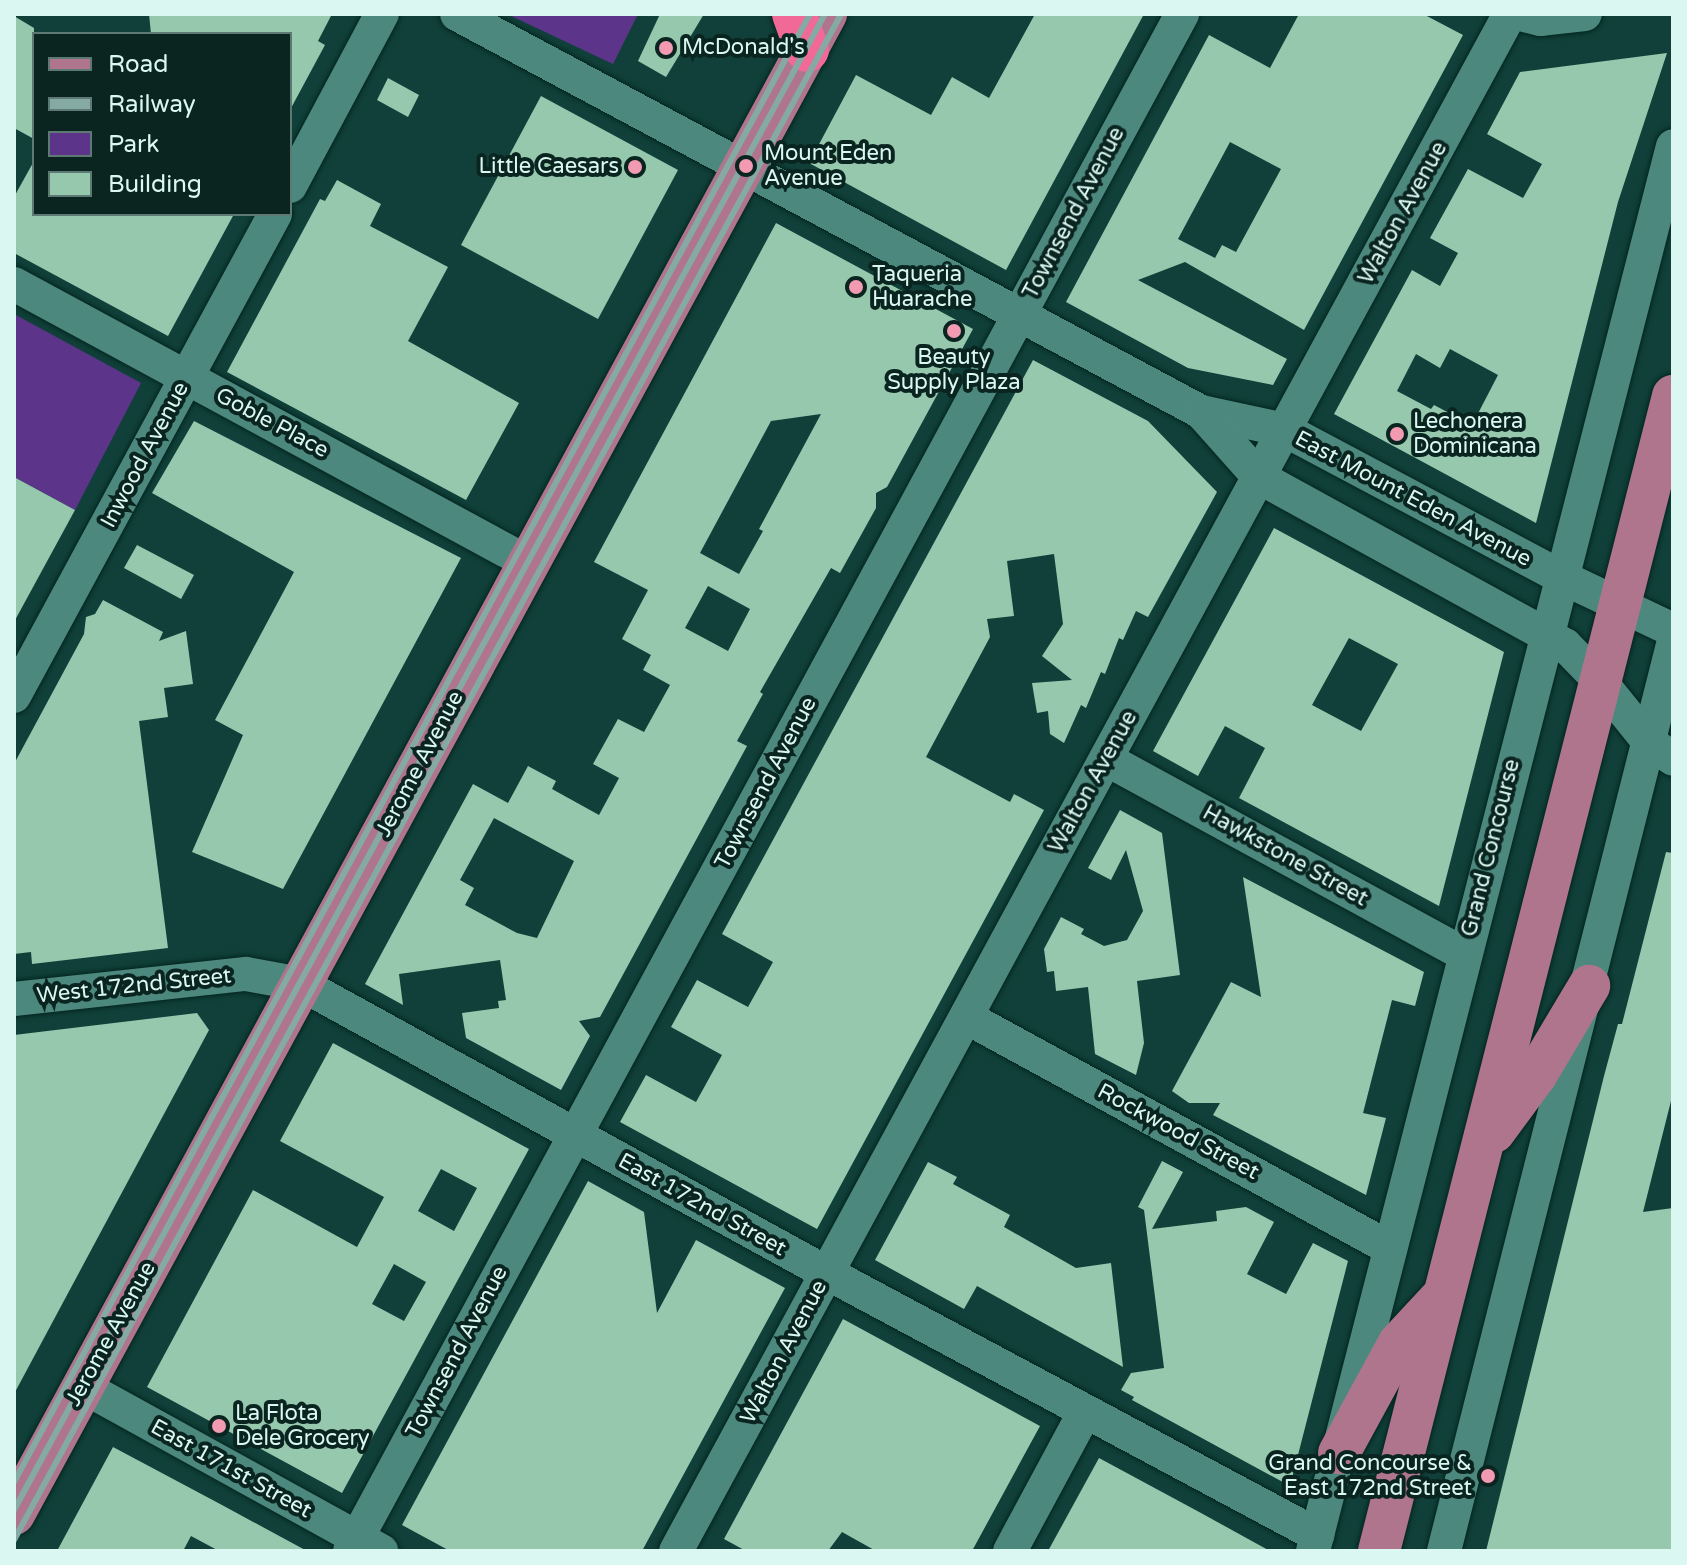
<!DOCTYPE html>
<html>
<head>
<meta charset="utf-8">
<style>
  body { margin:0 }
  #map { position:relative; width:1687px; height:1565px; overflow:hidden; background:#104039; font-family:"Varela Round",sans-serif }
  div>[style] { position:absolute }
  .green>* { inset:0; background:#5c358a }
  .building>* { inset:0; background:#96c8ae }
  .roads { filter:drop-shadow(0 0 2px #042520) drop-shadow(0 0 2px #042520) }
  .minor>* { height:34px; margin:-17px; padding:0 17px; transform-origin:17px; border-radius:17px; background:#4d887e }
  .major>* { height:42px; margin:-21px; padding:0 21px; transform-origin:21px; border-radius:21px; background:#af758d }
  .highway>* { height:44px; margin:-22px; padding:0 22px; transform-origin:22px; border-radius:22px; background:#f16997 }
  .rail>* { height:6px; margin:-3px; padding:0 3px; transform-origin:3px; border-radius:3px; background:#84aaa3 }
  .dots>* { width:22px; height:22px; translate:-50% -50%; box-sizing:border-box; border:4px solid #0a2420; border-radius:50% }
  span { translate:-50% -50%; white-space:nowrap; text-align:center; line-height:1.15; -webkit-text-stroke:8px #0a2420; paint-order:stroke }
  .poi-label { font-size:22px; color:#daf8f1 }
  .left { translate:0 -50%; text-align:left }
  .right { translate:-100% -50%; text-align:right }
  .street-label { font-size:22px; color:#daf8f1 }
  .frame { position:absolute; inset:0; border:16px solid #daf8f1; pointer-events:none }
  .legend { position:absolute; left:32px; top:32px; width:260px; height:184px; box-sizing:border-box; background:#0a2420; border:2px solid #5d7974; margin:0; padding:10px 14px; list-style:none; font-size:24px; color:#daf8f1 }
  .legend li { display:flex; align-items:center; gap:16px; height:40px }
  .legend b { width:40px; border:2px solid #5d7974 }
</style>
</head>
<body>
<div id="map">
  <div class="green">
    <div style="clip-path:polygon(507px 14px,638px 14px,613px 64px)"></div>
    <div style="clip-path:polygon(14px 314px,141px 383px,75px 510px,14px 477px)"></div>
  </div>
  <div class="building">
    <div style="clip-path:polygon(149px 14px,332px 14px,318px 41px,325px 45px,290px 110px,290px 34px,151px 34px)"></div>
    <div style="clip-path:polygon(660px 14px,704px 14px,666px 77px,638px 61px)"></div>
    <div style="clip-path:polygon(1035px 14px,1144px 14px,1006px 270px,809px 163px,856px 75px,931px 115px,952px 77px,989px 98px)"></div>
    <div style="clip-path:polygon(evenodd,1299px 14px,1423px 14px,1463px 35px,1304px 330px,1185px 262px,1138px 280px,1287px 359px,1273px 385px,1188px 368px,1066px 302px,1209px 35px,1270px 68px,1299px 14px,1230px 142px,1281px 169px,1236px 252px,1222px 245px,1215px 258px,1178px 239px,1230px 142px)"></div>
    <div style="clip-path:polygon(14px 16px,34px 28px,34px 139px,14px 128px)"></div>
    <div style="clip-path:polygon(evenodd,1667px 53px,1618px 202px,1536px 523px,1334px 414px,1412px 270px,1440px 286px,1458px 253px,1430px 238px,1468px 169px,1523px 198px,1542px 164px,1487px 134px,1520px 72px,1667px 53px,1450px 349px,1498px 375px,1472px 425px,1434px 405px,1431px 409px,1397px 391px,1416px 354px,1440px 368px,1450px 349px)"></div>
    <div style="clip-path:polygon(388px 78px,419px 95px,408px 117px,377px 100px)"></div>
    <div style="clip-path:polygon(541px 96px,678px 170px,598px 319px,461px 245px)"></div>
    <div style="clip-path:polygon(34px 161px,34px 214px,234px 214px,168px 336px,14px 253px,14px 197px)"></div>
    <div style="clip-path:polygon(337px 180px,381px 204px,370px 226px,448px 267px,408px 341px,519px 403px,466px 500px,227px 372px,320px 199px,325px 201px)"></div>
    <div style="clip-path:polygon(evenodd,776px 223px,973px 329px,887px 487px,876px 493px,876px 508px,840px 573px,831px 568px,760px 692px,763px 694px,737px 741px,747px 746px,600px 1017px,579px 1021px,590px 1036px,561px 1090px,466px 1038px,462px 1013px,499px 1008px,498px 1001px,506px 1000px,500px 960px,399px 974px,403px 1005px,365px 984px,473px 784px,508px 803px,528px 766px,556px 781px,552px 789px,599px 815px,619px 778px,593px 764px,618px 719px,644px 732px,670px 685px,643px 670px,651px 655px,622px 639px,648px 590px,594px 562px,776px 223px,821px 414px,759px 529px,763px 531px,739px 574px,700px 553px,771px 421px,821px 414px,776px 223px,708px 586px,750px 609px,728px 651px,685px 628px,708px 586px,776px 223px,494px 818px,574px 861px,537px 938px,517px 933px,465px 905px,474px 888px,460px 880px,494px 818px)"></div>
    <div style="clip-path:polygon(1033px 360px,1148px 421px,1217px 492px,1148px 617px,1136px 611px,1123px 640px,1119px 638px,1105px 674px,1101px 672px,1086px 708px,1081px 705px,1064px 743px,1050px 734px,1048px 711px,1037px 713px,1032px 683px,1072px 680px,1042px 656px,1063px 624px,1054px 554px,1007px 561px,1014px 616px,987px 619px,990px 637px,926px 757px,1010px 802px,1014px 794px,1044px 810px,817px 1229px,620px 1122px,646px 1075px,696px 1102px,722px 1055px,671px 1027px,697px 980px,748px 1007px,773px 962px,722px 934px)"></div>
    <div style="clip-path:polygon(194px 421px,461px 558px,283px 889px,192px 852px,243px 735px,215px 720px,294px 572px,152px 493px)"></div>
    <div style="clip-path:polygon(14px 477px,75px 510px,14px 622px)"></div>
    <div style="clip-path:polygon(evenodd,1274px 528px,1504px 652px,1439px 906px,1239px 798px,1265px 748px,1225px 726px,1198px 776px,1153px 751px,1274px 528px,1349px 638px,1398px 664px,1361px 731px,1312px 705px,1349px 638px)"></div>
    <div style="clip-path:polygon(137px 545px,194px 575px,181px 599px,124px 568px)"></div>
    <div style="clip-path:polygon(103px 600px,163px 632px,159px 641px,186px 631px,193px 684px,164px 688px,168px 717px,139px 721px,168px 948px,32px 964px,31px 952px,14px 954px,14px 764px,84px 634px,86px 617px,95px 614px)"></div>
    <div style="clip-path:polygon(1120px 810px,1162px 833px,1180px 975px,1137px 981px,1144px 1043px,1136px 1075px,1095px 1054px,1088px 987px,1056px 991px,1054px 971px,1047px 972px,1044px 949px,1061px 917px,1084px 929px,1081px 934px,1104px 946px,1127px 940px,1143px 911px,1126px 850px,1111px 880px,1088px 868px)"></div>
    <div style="clip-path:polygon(1666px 852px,1673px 853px,1673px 1093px,1643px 1212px,1673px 1208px,1673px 1551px,1486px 1551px,1604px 1076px,1618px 1024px,1622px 1024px)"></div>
    <div style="clip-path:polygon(1243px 877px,1424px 972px,1415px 1006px,1392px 1000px,1363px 1113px,1386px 1118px,1366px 1195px,1213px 1115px,1220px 1103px,1189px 1103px,1172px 1091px,1231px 982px,1261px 997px)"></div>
    <div style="clip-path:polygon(197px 1013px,209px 1030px,14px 1394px,14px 1035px)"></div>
    <div style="clip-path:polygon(evenodd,333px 1043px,529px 1149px,342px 1493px,147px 1387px,253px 1190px,357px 1247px,384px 1197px,280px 1141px,333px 1043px,441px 1169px,477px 1188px,454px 1231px,418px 1211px,441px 1169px,333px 1043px,394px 1264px,426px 1282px,404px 1321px,372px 1304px,394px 1264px)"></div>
    <div style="clip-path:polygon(1162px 1161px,1183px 1172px,1152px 1229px,1217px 1221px,1216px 1211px,1246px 1207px,1274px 1222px,1247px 1274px,1286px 1294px,1313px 1243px,1348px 1261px,1290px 1486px,1132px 1400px,1134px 1397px,1121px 1390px,1131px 1373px,1164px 1368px,1144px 1210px,1138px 1207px)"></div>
    <div style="clip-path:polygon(928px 1162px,957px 1177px,953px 1184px,1010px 1215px,1004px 1227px,1076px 1268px,1111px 1263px,1123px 1367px,977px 1286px,964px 1309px,875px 1260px)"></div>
    <div style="clip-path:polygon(588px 1181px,644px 1212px,657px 1313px,696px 1240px,785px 1288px,642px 1551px,450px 1551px,402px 1525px)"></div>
    <div style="clip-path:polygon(843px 1319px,1040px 1426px,972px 1551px,876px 1551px,842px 1532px,828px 1551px,746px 1551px,724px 1539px)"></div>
    <div style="clip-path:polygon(113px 1447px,222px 1505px,307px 1551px,219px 1551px,191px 1536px,183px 1551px,57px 1551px)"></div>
    <div style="clip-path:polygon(1099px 1458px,1201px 1513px,1270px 1551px,1048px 1551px)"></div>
  </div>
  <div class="roads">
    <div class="minor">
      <div style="left:457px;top:14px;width:844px;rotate:28.14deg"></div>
      <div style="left:1201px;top:412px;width:86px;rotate:12.1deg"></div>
      <div style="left:1285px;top:430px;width:313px;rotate:28deg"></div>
      <div style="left:1561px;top:577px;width:124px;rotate:25.3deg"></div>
      <div style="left:1520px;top:14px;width:21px;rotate:14deg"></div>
      <div style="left:1540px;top:19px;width:45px;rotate:-6.3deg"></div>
      <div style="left:290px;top:186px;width:195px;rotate:-61.9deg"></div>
      <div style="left:14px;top:284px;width:586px;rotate:28.45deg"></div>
      <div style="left:1201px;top:412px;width:87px;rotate:48.3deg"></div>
      <div style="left:1259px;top:477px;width:349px;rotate:28.8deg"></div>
      <div style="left:1565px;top:645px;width:49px;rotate:45.8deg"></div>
      <div style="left:1599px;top:680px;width:80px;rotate:51.1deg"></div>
      <div style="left:1649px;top:742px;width:29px;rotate:35deg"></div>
      <div style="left:14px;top:696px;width:548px;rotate:-61.56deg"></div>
      <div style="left:1106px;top:759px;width:408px;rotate:28.6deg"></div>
      <div style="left:14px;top:999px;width:233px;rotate:-6.2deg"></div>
      <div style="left:246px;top:974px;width:56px;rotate:10.3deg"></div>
      <div style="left:301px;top:984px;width:600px;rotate:28.79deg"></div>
      <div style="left:827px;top:1273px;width:556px;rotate:28.13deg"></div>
      <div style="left:966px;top:1017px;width:483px;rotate:28.6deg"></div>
      <div style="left:82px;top:1386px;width:342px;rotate:28.9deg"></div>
      <div style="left:350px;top:1551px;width:1748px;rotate:-61.57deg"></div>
      <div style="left:676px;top:1551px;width:1749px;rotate:-61.52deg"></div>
      <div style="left:1010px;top:1551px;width:158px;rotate:-61.7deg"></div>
      <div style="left:1313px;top:1551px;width:1450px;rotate:-75.63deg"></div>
      <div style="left:1444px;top:1551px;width:934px;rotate:-75.82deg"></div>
    </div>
    <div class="major">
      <div style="left:1494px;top:1132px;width:71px;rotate:-53.6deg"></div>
      <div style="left:1536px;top:1075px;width:104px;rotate:-59.2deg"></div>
      <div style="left:1339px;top:1453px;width:125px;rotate:-61.4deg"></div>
      <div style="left:1399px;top:1343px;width:60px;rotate:-47deg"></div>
      <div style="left:14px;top:1514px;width:1706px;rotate:-61.57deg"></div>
      <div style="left:1379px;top:1551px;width:1192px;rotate:-75.72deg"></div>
    </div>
    <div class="highway">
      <div style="left:794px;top:14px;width:38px;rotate:70deg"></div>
    </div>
  </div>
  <div class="rail">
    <div style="left:14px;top:1482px;width:1670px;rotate:-61.53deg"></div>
    <div style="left:14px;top:1510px;width:1702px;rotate:-61.54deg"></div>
    <div style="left:14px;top:1540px;width:1736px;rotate:-61.54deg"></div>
  </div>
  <div class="dots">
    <div style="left:666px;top:48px;background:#f19ab2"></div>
    <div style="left:746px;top:166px;background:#f19ab2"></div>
    <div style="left:635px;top:167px;background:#f19ab2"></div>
    <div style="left:856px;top:287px;background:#f19ab2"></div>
    <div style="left:954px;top:331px;background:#f19ab2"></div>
    <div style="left:1397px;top:434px;background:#f19ab2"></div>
    <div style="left:219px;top:1426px;background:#f19ab2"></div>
    <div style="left:1488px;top:1476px;background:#f19ab2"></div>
  </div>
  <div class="poi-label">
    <span class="left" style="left:682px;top:48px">McDonald's</span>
    <span class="left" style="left:764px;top:166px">Mount Eden<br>Avenue</span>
    <span class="right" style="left:619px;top:167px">Little Caesars</span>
    <span class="left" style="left:872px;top:287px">Taqueria<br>Huarache</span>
    <span style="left:954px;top:370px">Beauty<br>Supply Plaza</span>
    <span class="left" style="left:1413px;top:434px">Lechonera<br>Dominicana</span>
    <span class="left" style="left:235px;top:1426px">La Flota<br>Dele Grocery</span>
    <span class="right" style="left:1472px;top:1476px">Grand Concourse &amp;<br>East 172nd Street</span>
  </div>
  <div class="street-label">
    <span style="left:1074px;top:213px;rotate:-62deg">Townsend Avenue</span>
    <span style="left:1403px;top:213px;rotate:-61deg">Walton Avenue</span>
    <span style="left:272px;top:423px;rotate:28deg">Goble Place</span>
    <span style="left:145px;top:455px;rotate:-62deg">Inwood Avenue</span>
    <span style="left:1413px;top:499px;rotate:28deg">East Mount Eden Avenue</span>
    <span style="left:420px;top:764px;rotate:-62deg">Jerome Avenue</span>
    <span style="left:1093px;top:782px;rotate:-61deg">Walton Avenue</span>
    <span style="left:766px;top:783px;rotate:-62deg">Townsend Avenue</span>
    <span style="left:1491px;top:848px;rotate:-76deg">Grand Concourse</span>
    <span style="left:1285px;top:856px;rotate:29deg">Hawkstone Street</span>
    <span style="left:134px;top:986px;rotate:-6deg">West 172nd Street</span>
    <span style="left:1178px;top:1132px;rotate:28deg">Rockwood Street</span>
    <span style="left:702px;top:1205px;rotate:29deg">East 172nd Street</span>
    <span style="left:111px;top:1334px;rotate:-61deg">Jerome Avenue</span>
    <span style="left:457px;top:1352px;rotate:-62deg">Townsend Avenue</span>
    <span style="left:784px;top:1352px;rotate:-62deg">Walton Avenue</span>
    <span style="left:231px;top:1469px;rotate:29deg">East 171st Street</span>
  </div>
  <div class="frame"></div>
  <ul class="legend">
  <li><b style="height:10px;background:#af758d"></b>Road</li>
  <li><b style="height:10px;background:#84aaa3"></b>Railway</li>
  <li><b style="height:22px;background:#5c358a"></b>Park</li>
  <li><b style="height:22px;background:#96c8ae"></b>Building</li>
  </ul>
</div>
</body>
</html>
